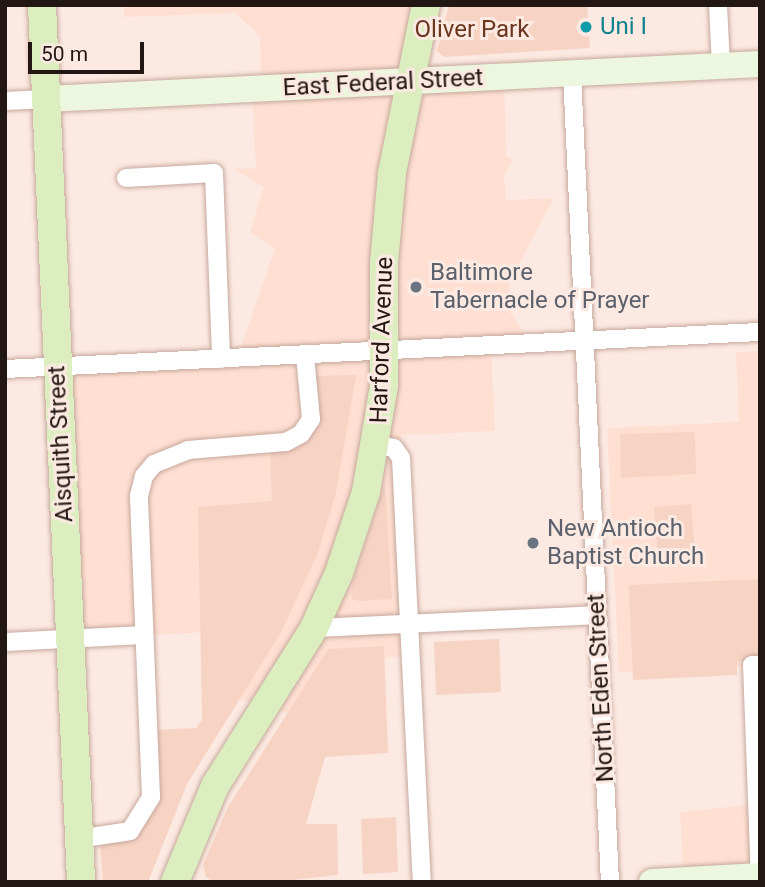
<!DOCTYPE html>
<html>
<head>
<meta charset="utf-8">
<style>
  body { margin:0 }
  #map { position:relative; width:765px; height:887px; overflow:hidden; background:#fce9e1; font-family:Roboto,sans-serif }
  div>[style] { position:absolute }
  .built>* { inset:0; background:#fedfd2 }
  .green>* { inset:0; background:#f7d3c4 }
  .roads { filter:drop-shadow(0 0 2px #c6a89c) drop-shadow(0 0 2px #c6a89c) }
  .street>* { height:18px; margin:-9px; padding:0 9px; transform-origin:9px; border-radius:9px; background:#fff }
  .secondary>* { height:26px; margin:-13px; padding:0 13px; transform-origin:13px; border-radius:13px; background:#edf7df }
  .primary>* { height:28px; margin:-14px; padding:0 14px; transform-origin:14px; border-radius:14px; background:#dceebf }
  .dots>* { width:19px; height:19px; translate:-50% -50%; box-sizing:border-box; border:4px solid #fce9e1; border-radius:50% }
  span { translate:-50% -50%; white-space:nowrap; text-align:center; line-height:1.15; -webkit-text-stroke:6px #fce9e1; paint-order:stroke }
  .culture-label { font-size:24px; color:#0d838f }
  .left { translate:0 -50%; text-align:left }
  .park-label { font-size:24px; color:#6b371f }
  .street-label { font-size:24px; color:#221713 }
  .worship-label { font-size:24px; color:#5b616d }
  .frame { position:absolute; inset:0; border:7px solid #221713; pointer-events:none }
  .scale { position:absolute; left:28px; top:42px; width:116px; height:32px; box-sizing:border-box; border:4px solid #221713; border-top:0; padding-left:9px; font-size:21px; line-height:24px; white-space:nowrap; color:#221713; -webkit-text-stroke:5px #fce9e1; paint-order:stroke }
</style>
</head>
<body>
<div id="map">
  <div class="built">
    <div style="clip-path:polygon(124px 5px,426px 5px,408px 82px,504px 77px,506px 156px,513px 160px,504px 176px,506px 200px,554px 198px,509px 282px,511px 313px,534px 348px,491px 350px,495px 431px,401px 435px,411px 656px,342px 660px,335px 727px,233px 697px,253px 629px,74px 640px,62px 370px,235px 364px,275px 249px,250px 232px,264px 187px,234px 169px,256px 168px,252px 88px,262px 87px,260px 36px,235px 13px,124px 17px)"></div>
    <div style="clip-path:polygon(760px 351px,760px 665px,619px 672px,607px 428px,739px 422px,736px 352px)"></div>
    <div style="clip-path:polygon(759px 804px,760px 875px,684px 882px,680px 812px)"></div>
  </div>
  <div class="green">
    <div style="clip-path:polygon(449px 5px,587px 5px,590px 48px,444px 57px,437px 51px)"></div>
    <div style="clip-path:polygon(356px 375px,336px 493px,318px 553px,280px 634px,187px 784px,148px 882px,103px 882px,100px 843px,136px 831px,155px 730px,196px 728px,202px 720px,198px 507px,272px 501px,270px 450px,297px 445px,312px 435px,316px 421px,316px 376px)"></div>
    <div style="clip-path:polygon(695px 432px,696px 474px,621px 478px,620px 434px)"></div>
    <div style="clip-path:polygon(385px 484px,392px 599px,357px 601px,352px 599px,351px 589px)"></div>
    <div style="clip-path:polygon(691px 504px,696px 564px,659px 567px,654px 507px)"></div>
    <div style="clip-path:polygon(760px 579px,760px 660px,737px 661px,737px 675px,633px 680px,629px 585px)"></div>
    <div style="clip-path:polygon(499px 639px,501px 692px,436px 695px,434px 642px)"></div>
    <div style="clip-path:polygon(384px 646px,388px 753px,325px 757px,306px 824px,337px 824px,338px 875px,272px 882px,213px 882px,206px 877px,203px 865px,228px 807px,328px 649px)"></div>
    <div style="clip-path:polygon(396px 817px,398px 872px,363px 874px,361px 819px)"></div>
  </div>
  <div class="roads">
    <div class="street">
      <div style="left:718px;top:5px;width:61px;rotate:87.2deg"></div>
      <div style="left:572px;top:74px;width:809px;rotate:87.31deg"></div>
      <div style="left:5px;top:101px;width:41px;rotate:-2.8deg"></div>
      <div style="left:126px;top:178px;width:88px;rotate:-3.3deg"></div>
      <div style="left:214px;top:173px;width:186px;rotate:87.8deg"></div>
      <div style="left:5px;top:369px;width:756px;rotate:-2.81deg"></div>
      <div style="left:376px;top:445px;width:18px;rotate:9deg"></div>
      <div style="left:394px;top:448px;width:12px;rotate:55deg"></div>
      <div style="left:401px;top:458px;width:425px;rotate:87.2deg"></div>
      <div style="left:314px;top:628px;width:283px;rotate:-2.6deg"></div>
      <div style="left:5px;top:642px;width:139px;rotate:-2.9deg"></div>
      <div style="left:78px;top:839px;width:53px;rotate:-8.7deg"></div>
      <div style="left:130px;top:831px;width:40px;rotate:-58deg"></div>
      <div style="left:151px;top:797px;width:301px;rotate:-92.3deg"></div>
      <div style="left:139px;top:496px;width:21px;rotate:-76deg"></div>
      <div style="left:144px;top:476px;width:16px;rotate:-50deg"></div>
      <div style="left:154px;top:464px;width:37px;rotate:-22deg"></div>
      <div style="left:188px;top:450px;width:98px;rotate:-4.7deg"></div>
      <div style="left:286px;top:442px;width:17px;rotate:-28deg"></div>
      <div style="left:301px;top:434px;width:18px;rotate:-56deg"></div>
      <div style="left:311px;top:419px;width:64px;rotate:-95.4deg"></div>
      <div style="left:760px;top:882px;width:217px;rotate:-92.1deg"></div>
      <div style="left:752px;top:665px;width:8px"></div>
    </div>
    <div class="secondary">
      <div style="left:46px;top:99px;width:715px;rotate:-2.81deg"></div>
      <div style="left:652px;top:882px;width:108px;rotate:-3.2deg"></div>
    </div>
    <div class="primary">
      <div style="left:42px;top:5px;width:878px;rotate:87.45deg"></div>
      <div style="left:175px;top:882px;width:104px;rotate:-67.4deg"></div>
      <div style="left:215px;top:786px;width:186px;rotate:-57.9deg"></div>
      <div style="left:314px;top:628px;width:60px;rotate:-65.6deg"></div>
      <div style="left:339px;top:573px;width:85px;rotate:-71.6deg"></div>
      <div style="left:366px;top:492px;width:108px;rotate:-80.4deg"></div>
      <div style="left:384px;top:386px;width:123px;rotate:-90deg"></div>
      <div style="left:384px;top:263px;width:90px;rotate:-84.9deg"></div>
      <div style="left:392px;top:173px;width:171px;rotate:-78.6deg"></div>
    </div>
  </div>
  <div class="dots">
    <div style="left:586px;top:27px;background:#0f9aa8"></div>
    <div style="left:416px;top:287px;background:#6b7280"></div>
    <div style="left:533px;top:543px;background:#6b7280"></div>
  </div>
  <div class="culture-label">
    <span class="left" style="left:600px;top:27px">Uni I</span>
  </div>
  <div class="park-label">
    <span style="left:472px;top:30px">Oliver Park</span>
  </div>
  <div class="street-label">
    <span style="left:383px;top:83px;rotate:-3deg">East Federal Street</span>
    <span style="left:382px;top:340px;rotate:-88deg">Harford Avenue</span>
    <span style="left:61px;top:444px;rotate:-93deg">Aisquith Street</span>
    <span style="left:601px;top:688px;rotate:-93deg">North Eden Street</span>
  </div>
  <div class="worship-label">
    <span class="left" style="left:430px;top:287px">Baltimore<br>Tabernacle of Prayer</span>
    <span class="left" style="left:547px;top:543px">New Antioch<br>Baptist Church</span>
  </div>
  <div class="frame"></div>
  <div class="scale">50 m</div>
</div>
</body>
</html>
